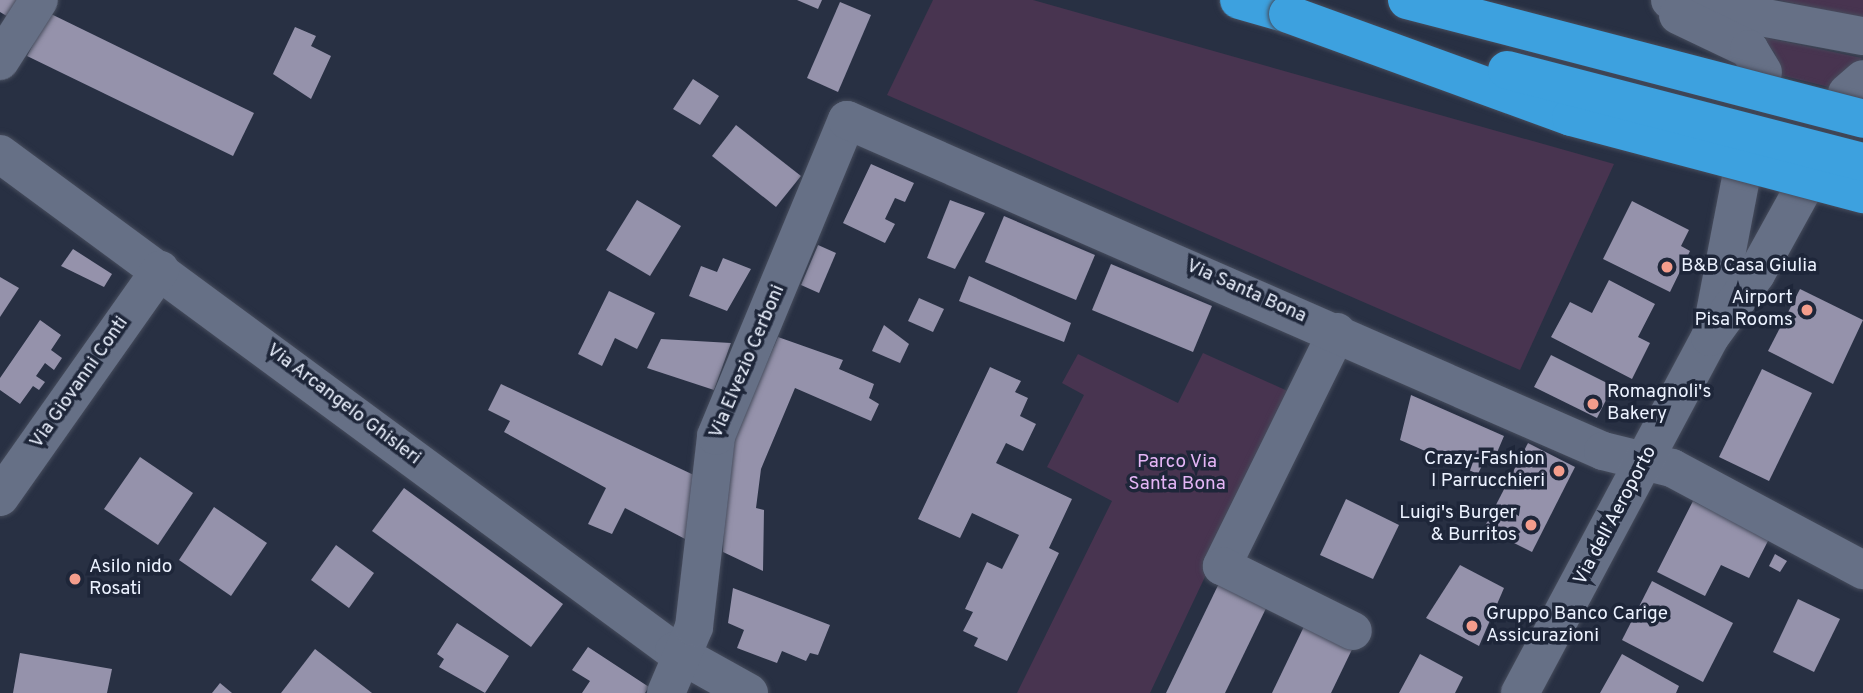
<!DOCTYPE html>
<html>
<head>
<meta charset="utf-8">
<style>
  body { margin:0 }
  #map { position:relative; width:1863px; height:693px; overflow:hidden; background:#283043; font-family:Overpass,sans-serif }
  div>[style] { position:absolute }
  .green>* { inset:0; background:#483450 }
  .building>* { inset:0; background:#9592ab }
  .roads { filter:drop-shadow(0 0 2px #464c5c) drop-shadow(0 0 2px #464c5c) }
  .minor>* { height:38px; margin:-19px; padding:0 19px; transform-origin:19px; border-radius:19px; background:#667086 }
  .highway>* { height:38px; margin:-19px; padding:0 19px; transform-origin:19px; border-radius:19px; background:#3da1df }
  .bridges { filter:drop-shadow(0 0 2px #464c5c) drop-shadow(0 0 2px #464c5c) }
  .highway-bridge>* { height:38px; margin:-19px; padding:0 19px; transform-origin:19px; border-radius:19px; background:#3da1df }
  .dots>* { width:19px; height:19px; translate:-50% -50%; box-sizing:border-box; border:4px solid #1e2639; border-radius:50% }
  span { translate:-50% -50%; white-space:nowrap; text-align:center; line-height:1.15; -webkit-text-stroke:7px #1e2639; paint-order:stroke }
  .poi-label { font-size:19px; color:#ecf2ff }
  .left { translate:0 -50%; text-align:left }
  .right { translate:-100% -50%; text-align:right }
  .street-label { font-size:19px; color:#ecf2ff }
  .park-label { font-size:19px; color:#e4b5f6 }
</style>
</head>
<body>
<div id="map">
  <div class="green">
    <div style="clip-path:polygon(933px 0,1033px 0,1614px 164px,1520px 370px,887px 95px)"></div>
    <div style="clip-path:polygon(1778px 0,1863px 0,1863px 19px)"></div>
    <div style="clip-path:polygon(1762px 37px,1862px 58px,1833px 88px,1780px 75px,1775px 53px)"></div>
    <div style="clip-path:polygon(1203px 353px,1292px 393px,1150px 693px,1017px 693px,1112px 501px,1047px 467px,1084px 395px,1062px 383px,1078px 354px,1178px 403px)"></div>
  </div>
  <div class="building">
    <div style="clip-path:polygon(0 0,20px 0,10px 18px,0 12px)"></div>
    <div style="clip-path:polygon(797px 0,822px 0,818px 9px)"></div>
    <div style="clip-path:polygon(840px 2px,871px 15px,838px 92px,807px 78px)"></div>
    <div style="clip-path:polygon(49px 13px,254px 113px,233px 156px,27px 56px)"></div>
    <div style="clip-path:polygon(295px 27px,316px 36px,311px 46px,331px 56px,311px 99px,273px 74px)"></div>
    <div style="clip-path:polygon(693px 79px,719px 96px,700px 125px,673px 109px)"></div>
    <div style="clip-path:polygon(736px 125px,801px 176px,776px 207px,712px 156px)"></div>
    <div style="clip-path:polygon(871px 164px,914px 183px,905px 202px,895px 198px,885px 219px,895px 224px,885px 243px,843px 223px)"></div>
    <div style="clip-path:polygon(637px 200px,681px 226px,650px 276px,606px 250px)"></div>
    <div style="clip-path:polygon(950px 200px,985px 213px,955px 269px,927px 258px)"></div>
    <div style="clip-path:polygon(1632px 201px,1689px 230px,1681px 246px,1690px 251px,1670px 292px,1603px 259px)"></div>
    <div style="clip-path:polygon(1004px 216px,1095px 255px,1076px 300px,985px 262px)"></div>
    <div style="clip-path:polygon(818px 245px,836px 253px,819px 293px,801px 285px)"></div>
    <div style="clip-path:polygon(73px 249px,112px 274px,104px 287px,61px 266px)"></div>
    <div style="clip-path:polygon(723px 258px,751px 269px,727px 311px,689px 296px,701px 266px,717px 272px)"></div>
    <div style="clip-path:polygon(1111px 264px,1212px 306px,1193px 352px,1092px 310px)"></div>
    <div style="clip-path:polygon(969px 276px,1071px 323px,1064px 342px,959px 301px)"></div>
    <div style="clip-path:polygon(0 277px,19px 288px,0 317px)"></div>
    <div style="clip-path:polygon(1609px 280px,1655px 304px,1638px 337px,1650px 343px,1632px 379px,1551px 337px,1570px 302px,1592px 313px)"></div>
    <div style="clip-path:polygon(1800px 289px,1863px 320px,1833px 384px,1768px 351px)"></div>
    <div style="clip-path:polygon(609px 291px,655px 313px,637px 349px,615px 338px,602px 366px,578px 354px)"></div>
    <div style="clip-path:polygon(919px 298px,944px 309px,933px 332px,908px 321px)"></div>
    <div style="clip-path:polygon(40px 320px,61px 335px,51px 350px,62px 358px,54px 370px,45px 363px,36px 376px,45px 382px,39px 390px,33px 386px,20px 404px,0 390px,0 378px)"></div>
    <div style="clip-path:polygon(884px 325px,909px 344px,900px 363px,872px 351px)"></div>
    <div style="clip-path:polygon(778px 337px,843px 360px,839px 369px,874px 384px,869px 398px,879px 404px,871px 421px,795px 388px,761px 469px,756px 508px,764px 510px,763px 571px,723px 552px,725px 456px)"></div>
    <div style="clip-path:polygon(661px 339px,731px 343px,714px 390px,647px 368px)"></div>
    <div style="clip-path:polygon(1551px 355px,1613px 386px,1597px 418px,1534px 387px)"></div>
    <div style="clip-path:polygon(990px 367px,1021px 381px,1015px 392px,1028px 398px,1020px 416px,1036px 424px,1023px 451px,1006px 443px,996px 463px,1072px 499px,1049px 548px,1059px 553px,1007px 661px,974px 646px,978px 638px,963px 631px,973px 612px,965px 609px,987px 562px,1002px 569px,1019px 535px,972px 513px,960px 538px,918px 519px)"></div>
    <div style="clip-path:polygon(1762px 369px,1812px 393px,1769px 481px,1719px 457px)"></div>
    <div style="clip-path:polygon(501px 384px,698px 477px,689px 541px,625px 508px,612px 534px,588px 524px,606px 488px,504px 432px,510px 421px,488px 410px)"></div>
    <div style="clip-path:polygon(1411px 395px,1504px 436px,1493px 462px,1485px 459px,1478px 474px,1400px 440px)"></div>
    <div style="clip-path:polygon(1528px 443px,1575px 467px,1532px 552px,1484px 528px)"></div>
    <div style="clip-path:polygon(140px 457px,193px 493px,158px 545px,104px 509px)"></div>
    <div style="clip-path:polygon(404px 488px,563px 604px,531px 647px,372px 531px)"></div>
    <div style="clip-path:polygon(1346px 499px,1399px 525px,1373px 579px,1320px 555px)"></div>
    <div style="clip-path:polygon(1693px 501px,1769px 539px,1749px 578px,1721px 565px,1705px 596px,1657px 572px)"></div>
    <div style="clip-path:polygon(214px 507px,267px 543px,231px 596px,179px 560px)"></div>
    <div style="clip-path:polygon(336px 545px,374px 573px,349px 608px,311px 580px)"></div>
    <div style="clip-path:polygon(1775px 554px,1787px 561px,1780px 572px,1769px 566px)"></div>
    <div style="clip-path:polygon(1460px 565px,1504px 588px,1479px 646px,1426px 618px)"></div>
    <div style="clip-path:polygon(1223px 575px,1271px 598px,1225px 693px,1166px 693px)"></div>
    <div style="clip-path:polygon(1652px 581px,1733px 623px,1703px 682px,1622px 640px)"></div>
    <div style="clip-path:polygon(733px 588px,830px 625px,818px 655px,810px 653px,806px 661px,782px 651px,777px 663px,737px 648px,744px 630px,728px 623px)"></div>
    <div style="clip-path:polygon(1798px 599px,1840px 619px,1814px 672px,1773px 652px)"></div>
    <div style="clip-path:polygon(1310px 614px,1358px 637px,1331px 693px,1272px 693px)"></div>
    <div style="clip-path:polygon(457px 623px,509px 656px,485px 693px,439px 667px,444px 659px,437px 654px)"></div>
    <div style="clip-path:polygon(588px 647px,649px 687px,645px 693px,582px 693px,590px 681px,572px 670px)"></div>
    <div style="clip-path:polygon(315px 649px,372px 693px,281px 693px)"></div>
    <div style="clip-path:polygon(20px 653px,112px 669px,107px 693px,13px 693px)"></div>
    <div style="clip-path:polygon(1420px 654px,1463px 677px,1455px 693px,1399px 693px)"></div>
    <div style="clip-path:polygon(1622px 654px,1679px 686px,1676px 693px,1600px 693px)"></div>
    <div style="clip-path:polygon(220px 683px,232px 693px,212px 693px)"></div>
  </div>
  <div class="roads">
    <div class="minor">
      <div style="left:1670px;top:0;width:196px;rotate:10.6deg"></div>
      <div style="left:1678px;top:15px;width:79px;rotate:25.6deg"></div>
      <div style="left:1749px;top:49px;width:27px;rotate:59deg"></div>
      <div style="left:0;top:61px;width:72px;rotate:-57.4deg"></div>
      <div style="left:1847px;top:93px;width:21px;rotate:-41deg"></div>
      <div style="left:0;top:154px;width:837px;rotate:36.4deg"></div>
      <div style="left:674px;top:651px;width:86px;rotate:29.2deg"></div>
      <div style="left:1714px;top:318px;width:148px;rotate:-79.1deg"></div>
      <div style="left:1337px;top:332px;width:261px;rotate:116.2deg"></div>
      <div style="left:1222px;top:566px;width:146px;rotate:26.4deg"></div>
      <div style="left:0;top:497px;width:278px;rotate:-54.8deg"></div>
      <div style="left:666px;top:693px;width:72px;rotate:-67deg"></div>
      <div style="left:694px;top:627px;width:192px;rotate:-83.4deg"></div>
      <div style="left:716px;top:436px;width:342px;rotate:-67.5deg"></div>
      <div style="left:847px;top:120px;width:825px;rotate:23.65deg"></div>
      <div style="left:1603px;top:451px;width:71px;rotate:13.8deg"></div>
      <div style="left:1672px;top:468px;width:217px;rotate:28.1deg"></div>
      <div style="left:1520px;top:693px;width:404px;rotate:-61.9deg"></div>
      <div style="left:1710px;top:337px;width:78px;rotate:-53.9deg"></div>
      <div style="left:1756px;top:274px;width:97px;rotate:-61.1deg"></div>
    </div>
    <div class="highway">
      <div style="left:1239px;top:0;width:51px;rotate:15.9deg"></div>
    </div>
  </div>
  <div class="bridges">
    <div class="highway-bridge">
      <div style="left:1407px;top:0;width:471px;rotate:14.6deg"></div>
      <div style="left:1288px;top:14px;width:301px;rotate:20deg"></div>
      <div style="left:1571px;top:117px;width:302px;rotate:14.8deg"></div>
      <div style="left:1507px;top:70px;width:368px;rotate:14.5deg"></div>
    </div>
  </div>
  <div class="dots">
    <div style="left:1667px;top:267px;background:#f49d8c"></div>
    <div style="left:1807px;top:310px;background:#f49d8c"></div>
    <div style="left:1593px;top:404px;background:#f49d8c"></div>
    <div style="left:1559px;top:471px;background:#f49d8c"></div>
    <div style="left:1531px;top:525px;background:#f49d8c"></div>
    <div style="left:75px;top:579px;background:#f49d8c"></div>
    <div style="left:1472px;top:626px;background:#f49d8c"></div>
  </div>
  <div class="poi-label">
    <span class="left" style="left:1681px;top:267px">B&amp;B Casa Giulia</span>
    <span class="right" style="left:1793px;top:310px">Airport<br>Pisa Rooms</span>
    <span class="left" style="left:1607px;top:404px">Romagnoli's<br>Bakery</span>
    <span class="right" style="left:1545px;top:471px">Crazy-Fashion<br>I Parrucchieri</span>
    <span class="right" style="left:1517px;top:525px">Luigi's Burger<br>&amp; Burritos</span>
    <span class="left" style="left:89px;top:579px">Asilo nido<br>Rosati</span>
    <span class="left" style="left:1486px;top:626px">Gruppo Banco Carige<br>Assicurazioni</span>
  </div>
  <div class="street-label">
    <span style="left:1246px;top:292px;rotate:24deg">Via Santa Bona</span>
    <span style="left:748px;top:362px;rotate:-67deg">Via Elvezio Cerboni</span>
    <span style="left:80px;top:383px;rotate:-55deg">Via Giovanni Conti</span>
    <span style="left:343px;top:405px;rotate:37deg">Via Arcangelo Ghisleri</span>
    <span style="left:1616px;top:516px;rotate:-62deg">Via dell'Aeroporto</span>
  </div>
  <div class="park-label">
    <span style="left:1177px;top:474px">Parco Via<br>Santa Bona</span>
  </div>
</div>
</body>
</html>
